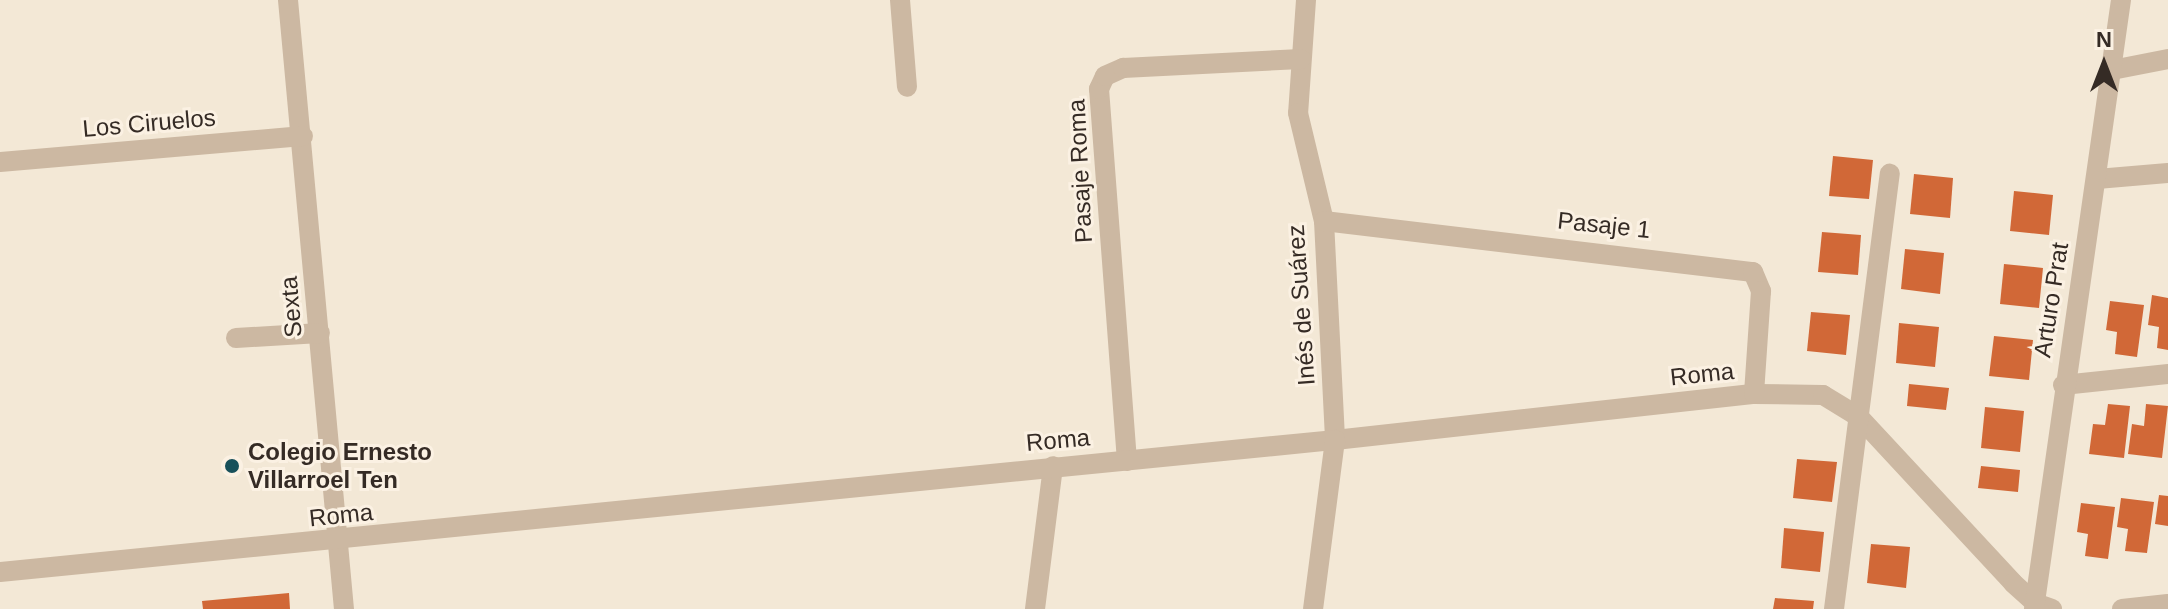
<!DOCTYPE html>
<html>
<head>
<meta charset="utf-8">
<style>
  body { margin:0 }
  #map { position:relative; width:2168px; height:609px; overflow:hidden; background:#f3e8d6; font-family:Arial,sans-serif }
  div>[style] { position:absolute }
  .building>* { inset:0; background:#d16837 }
  .minor>* { height:20px; margin:-10px; padding:0 10px; transform-origin:10px; border-radius:10px; background:#ccb8a2 }
  .tertiary>* { height:20px; margin:-10px; padding:0 10px; transform-origin:10px; border-radius:10px; background:#ccb8a2 }
  .dots>* { width:22px; height:22px; translate:-50% -50%; box-sizing:border-box; border:4px solid #fbf1e3; border-radius:50% }
  span { translate:-50% -50%; white-space:nowrap; text-align:center; line-height:1.15; -webkit-text-stroke:6px #fbf1e3; paint-order:stroke }
  .street-label { font-size:24px; color:#352b25 }
  .poi-label { font-size:24px; color:#352b25; font-weight:700 }
  .left { translate:0 -50%; text-align:left }
  .north { position:absolute; left:2064px; top:24px; width:80px; height:80px; -webkit-text-stroke:6px #fbf1e3; paint-order:stroke; rotate:0deg; font-size:22px; font-weight:700; line-height:32px; text-align:center; color:#352b25 }
  .north::after { content:''; display:block; margin:auto; width:28px; height:36px; background:#352b25; clip-path:polygon(50% 0,100% 100%,50% 72%,0 100%) }
</style>
</head>
<body>
<div id="map">
  <div class="building">
    <div style="clip-path:polygon(1833px 156px,1873px 160px,1869px 199px,1829px 196px)"></div>
    <div style="clip-path:polygon(1914px 174px,1953px 178px,1950px 218px,1910px 214px)"></div>
    <div style="clip-path:polygon(2014px 191px,2053px 195px,2049px 235px,2010px 231px)"></div>
    <div style="clip-path:polygon(1822px 232px,1861px 235px,1858px 275px,1818px 272px)"></div>
    <div style="clip-path:polygon(1905px 249px,1944px 253px,1940px 294px,1901px 289px)"></div>
    <div style="clip-path:polygon(2004px 264px,2043px 268px,2039px 308px,2000px 304px)"></div>
    <div style="clip-path:polygon(2152px 295px,2168px 298px,2168px 350px,2157px 348px,2159px 327px,2148px 325px)"></div>
    <div style="clip-path:polygon(2110px 301px,2144px 305px,2137px 357px,2115px 354px,2117px 332px,2106px 330px)"></div>
    <div style="clip-path:polygon(1811px 312px,1850px 315px,1846px 355px,1807px 351px)"></div>
    <div style="clip-path:polygon(1899px 323px,1939px 327px,1935px 367px,1896px 363px)"></div>
    <div style="clip-path:polygon(1994px 336px,2033px 340px,2029px 380px,1989px 376px)"></div>
    <div style="clip-path:polygon(1909px 384px,1949px 388px,1946px 410px,1907px 406px)"></div>
    <div style="clip-path:polygon(2108px 404px,2130px 406px,2124px 458px,2089px 454px,2093px 424px,2105px 425px)"></div>
    <div style="clip-path:polygon(2146px 404px,2168px 406px,2162px 458px,2128px 454px,2132px 424px,2144px 426px)"></div>
    <div style="clip-path:polygon(1985px 407px,2024px 411px,2020px 452px,1981px 448px)"></div>
    <div style="clip-path:polygon(1797px 459px,1837px 462px,1832px 502px,1793px 498px)"></div>
    <div style="clip-path:polygon(1981px 466px,2020px 470px,2018px 492px,1978px 488px)"></div>
    <div style="clip-path:polygon(2159px 495px,2168px 496px,2168px 526px,2155px 524px)"></div>
    <div style="clip-path:polygon(2121px 498px,2154px 502px,2147px 553px,2125px 551px,2128px 529px,2117px 527px)"></div>
    <div style="clip-path:polygon(2081px 503px,2115px 507px,2108px 559px,2085px 556px,2088px 534px,2077px 532px)"></div>
    <div style="clip-path:polygon(1784px 528px,1824px 532px,1820px 572px,1781px 568px)"></div>
    <div style="clip-path:polygon(1871px 544px,1910px 547px,1906px 588px,1867px 583px)"></div>
    <div style="clip-path:polygon(289px 593px,290px 609px,203px 609px,202px 601px)"></div>
    <div style="clip-path:polygon(1775px 598px,1814px 601px,1813px 609px,1773px 609px)"></div>
  </div>
  <div class="minor">
    <div style="left:288px;top:0;width:612px;rotate:84.75deg"></div>
    <div style="left:900px;top:0;width:87px;rotate:85.4deg"></div>
    <div style="left:1306px;top:0;width:113px;rotate:94deg"></div>
    <div style="left:1298px;top:113px;width:111px;rotate:76.5deg"></div>
    <div style="left:1324px;top:221px;width:219px;rotate:87.1deg"></div>
    <div style="left:1335px;top:440px;width:422px;rotate:-6.3deg"></div>
    <div style="left:1754px;top:394px;width:69px;rotate:0.8deg"></div>
    <div style="left:1823px;top:395px;width:42px;rotate:31.4deg"></div>
    <div style="left:1859px;top:417px;width:226px;rotate:47.1deg"></div>
    <div style="left:2013px;top:583px;width:30px;rotate:42deg"></div>
    <div style="left:2035px;top:603px;width:18px;rotate:19deg"></div>
    <div style="left:2112px;top:70px;width:57px;rotate:-11.1deg"></div>
    <div style="left:0;top:162px;width:304px;rotate:-4.9deg"></div>
    <div style="left:2097px;top:179px;width:71px;rotate:-4.8deg"></div>
    <div style="left:1324px;top:221px;width:432px;rotate:6.8deg"></div>
    <div style="left:1753px;top:272px;width:21px;rotate:67deg"></div>
    <div style="left:1761px;top:291px;width:103px;rotate:93.9deg"></div>
    <div style="left:236px;top:338px;width:84px;rotate:-3.4deg"></div>
    <div style="left:2063px;top:385px;width:106px;rotate:-6deg"></div>
    <div style="left:1127px;top:461px;width:373px;rotate:-94.3deg"></div>
    <div style="left:1099px;top:89px;width:14px;rotate:-65deg"></div>
    <div style="left:1105px;top:76px;width:20px;rotate:-24deg"></div>
    <div style="left:1123px;top:68px;width:178px;rotate:-2.9deg"></div>
    <div style="left:1035px;top:609px;width:144px;rotate:-82.8deg"></div>
    <div style="left:1834px;top:609px;width:439px;rotate:-82.7deg"></div>
    <div style="left:2034px;top:609px;width:615px;rotate:-81.87deg"></div>
    <div style="left:2122px;top:609px;width:46px;rotate:-6.2deg"></div>
  </div>
  <div class="tertiary">
    <div style="left:0;top:572px;width:1342px;rotate:-5.65deg"></div>
    <div style="left:1335px;top:440px;width:170px;rotate:97.4deg"></div>
  </div>
  <div class="dots">
    <div style="left:232px;top:466px;background:#17505a"></div>
  </div>
  <div class="street-label">
    <span style="left:149px;top:123px;rotate:-5deg">Los Ciruelos</span>
    <span style="left:1080px;top:171px;rotate:-93deg">Pasaje Roma</span>
    <span style="left:1604px;top:225px;rotate:6deg">Pasaje 1</span>
    <span style="left:2051px;top:300px;rotate:-81deg">Arturo Prat</span>
    <span style="left:1301px;top:305px;rotate:-94deg">Inés de Suárez</span>
    <span style="left:291px;top:307px;rotate:-95deg">Sexta</span>
    <span style="left:1702px;top:374px;rotate:-6deg">Roma</span>
    <span style="left:1058px;top:440px;rotate:-5deg">Roma</span>
    <span style="left:341px;top:515px;rotate:-6deg">Roma</span>
  </div>
  <div class="poi-label">
    <span class="left" style="left:248px;top:466px">Colegio Ernesto<br>Villarroel Ten</span>
  </div>
  <div class="north">N</div>
</div>
</body>
</html>
